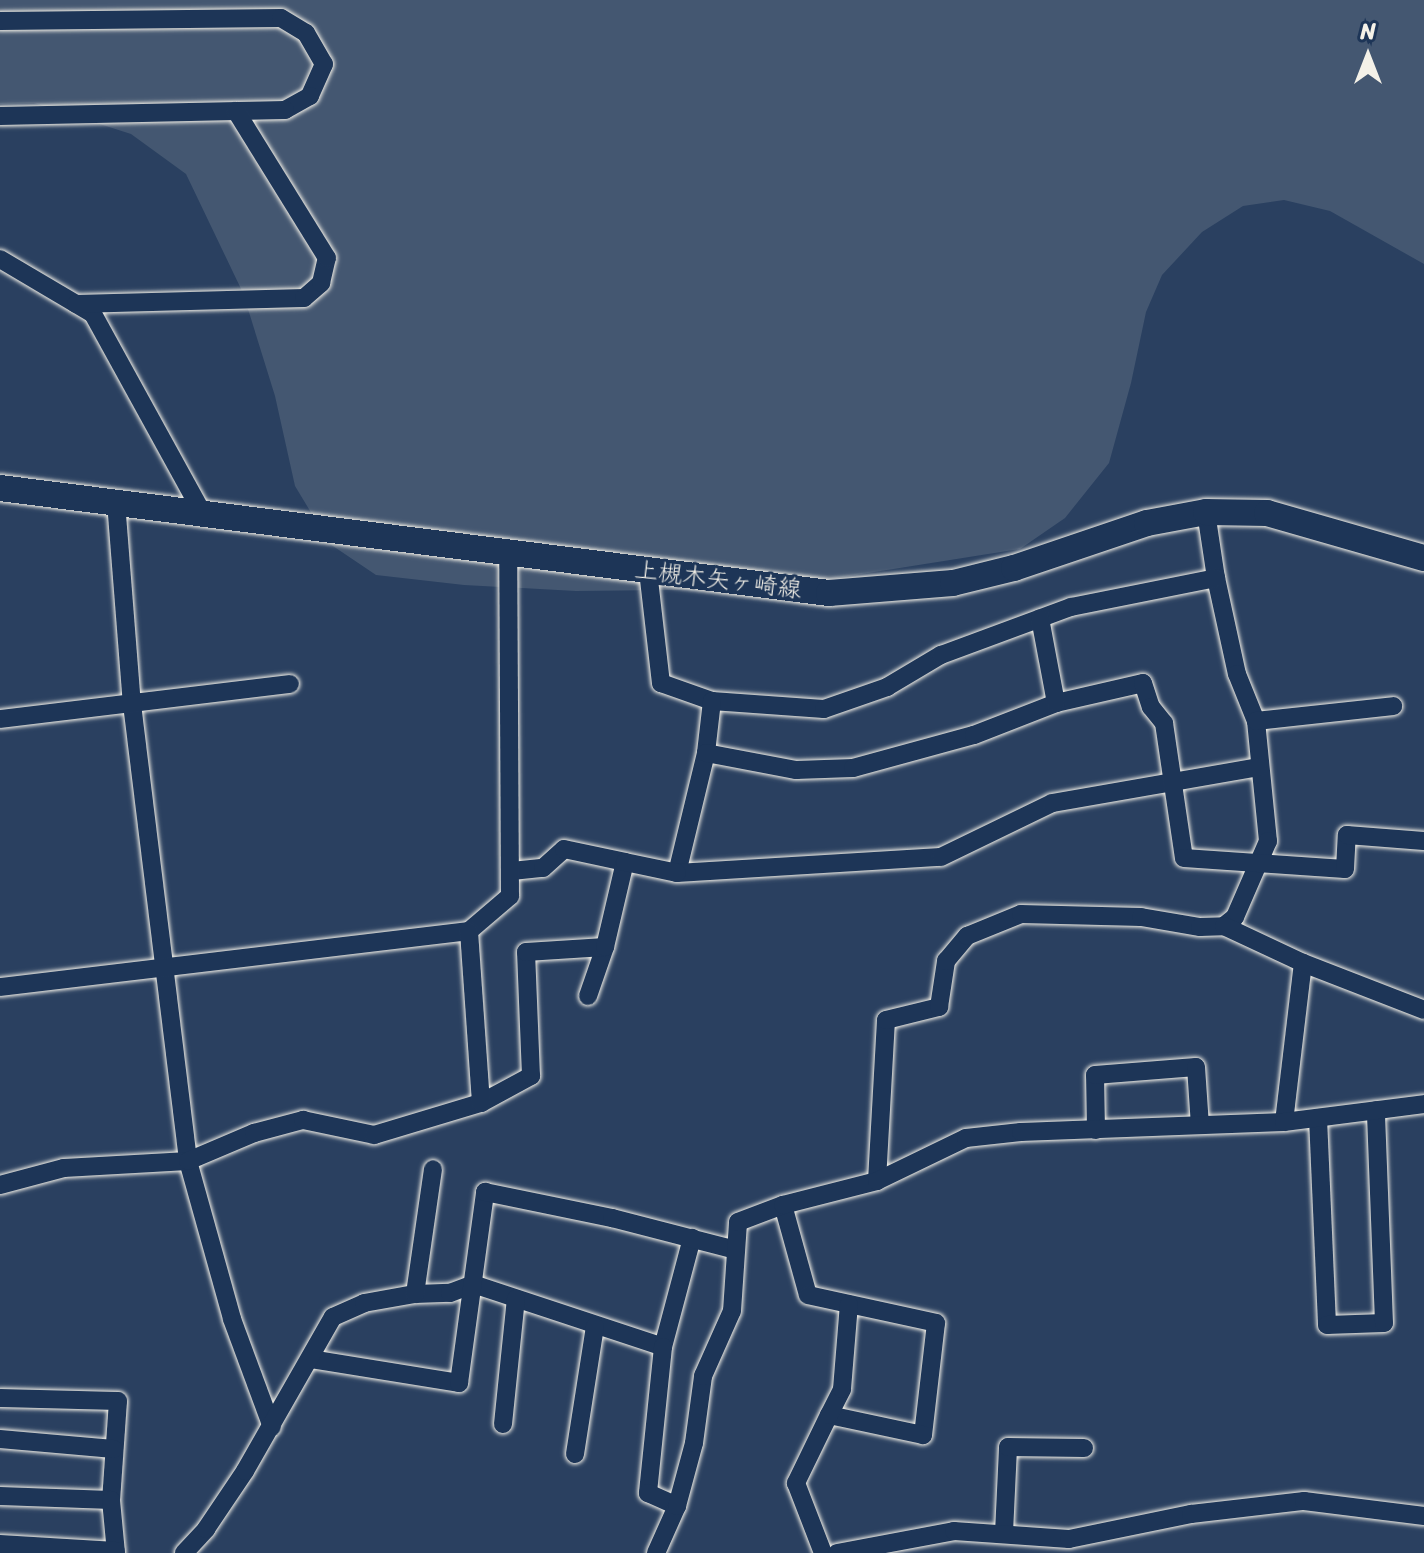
<!DOCTYPE html>
<html>
<head>
<meta charset="utf-8">
<style>
  body { margin:0 }
  #map { position:relative; width:1424px; height:1553px; overflow:hidden; background:#2a4060; font-family:Sriracha,"Klee One",sans-serif }
  div>[style] { position:absolute }
  .green>* { inset:0; background:#445771 }
  .roads { filter:drop-shadow(0 0 2px #f4f1e8) drop-shadow(0 0 2px #f4f1e8) }
  .street>* { height:18px; margin:-9px; padding:0 9px; transform-origin:9px; border-radius:9px; background:#1d3557 }
  .secondary>* { height:26px; margin:-13px; padding:0 13px; transform-origin:13px; border-radius:13px; background:#1d3557 }
  span { translate:-50% -50%; white-space:nowrap; text-align:center; line-height:1.15; -webkit-text-stroke:6px #1d3557; paint-order:stroke }
  .street-label { font-size:24px; color:#f4f1e8 }
  .north { position:absolute; left:1328px; top:16px; width:80px; height:80px; -webkit-text-stroke:6px #1d3557; paint-order:stroke; rotate:0deg; font-size:22px; font-weight:700; line-height:32px; text-align:center; color:#f4f1e8 }
  .north::after { content:''; display:block; margin:auto; width:28px; height:36px; background:#f4f1e8; clip-path:polygon(50% 0,100% 100%,50% 72%,0 100%) }
</style>
</head>
<body>
<div id="map">
  <div class="green">
    <div style="clip-path:polygon(0 0,1424px 0,1424px 264px,1330px 211px,1284px 200px,1243px 206px,1202px 232px,1162px 275px,1146px 312px,1131px 383px,1109px 463px,1065px 518px,1020px 549px,767px 589px,576px 591px,464px 585px,376px 575px,330px 544px,295px 486px,275px 396px,243px 293px,186px 174px,131px 134px,34px 103px,0 104px)"></div>
  </div>
  <div class="roads">
    <div class="street">
      <div style="left:0;top:21px;width:281px;rotate:-0.6deg"></div>
      <div style="left:281px;top:18px;width:29px;rotate:31deg"></div>
      <div style="left:306px;top:33px;width:36px;rotate:60deg"></div>
      <div style="left:324px;top:64px;width:35px;rotate:114deg"></div>
      <div style="left:310px;top:96px;width:29px;rotate:151deg"></div>
      <div style="left:285px;top:110px;width:285px;rotate:178.8deg"></div>
      <div style="left:0;top:259px;width:108px;rotate:30.6deg"></div>
      <div style="left:93px;top:314px;width:228px;rotate:61.2deg"></div>
      <div style="left:76px;top:304px;width:228px;rotate:-1.5deg"></div>
      <div style="left:304px;top:298px;width:23px;rotate:-41deg"></div>
      <div style="left:321px;top:283px;width:26px;rotate:-77deg"></div>
      <div style="left:327px;top:258px;width:173px;rotate:-121.8deg"></div>
      <div style="left:116px;top:502px;width:203px;rotate:85.5deg"></div>
      <div style="left:132px;top:704px;width:460px;rotate:83deg"></div>
      <div style="left:188px;top:1161px;width:164px;rotate:74.4deg"></div>
      <div style="left:232px;top:1319px;width:115px;rotate:69.7deg"></div>
      <div style="left:1206px;top:512px;width:67px;rotate:81.4deg"></div>
      <div style="left:1216px;top:578px;width:98px;rotate:77.7deg"></div>
      <div style="left:1237px;top:674px;width:51px;rotate:68deg"></div>
      <div style="left:1256px;top:721px;width:121px;rotate:84.3deg"></div>
      <div style="left:1268px;top:841px;width:83px;rotate:113.5deg"></div>
      <div style="left:1235px;top:917px;width:14px;rotate:141deg"></div>
      <div style="left:648px;top:571px;width:113px;rotate:83.4deg"></div>
      <div style="left:661px;top:683px;width:54px;rotate:19.4deg"></div>
      <div style="left:712px;top:701px;width:112px;rotate:4.1deg"></div>
      <div style="left:824px;top:709px;width:67px;rotate:-19.2deg"></div>
      <div style="left:887px;top:687px;width:63px;rotate:-30.7deg"></div>
      <div style="left:941px;top:655px;width:139px;rotate:-20.3deg"></div>
      <div style="left:1071px;top:607px;width:148px;rotate:-11.3deg"></div>
      <div style="left:712px;top:701px;width:52px;rotate:96.6deg"></div>
      <div style="left:706px;top:753px;width:123px;rotate:103.6deg"></div>
      <div style="left:677px;top:873px;width:264px;rotate:-3.5deg"></div>
      <div style="left:941px;top:857px;width:123px;rotate:-25.9deg"></div>
      <div style="left:1052px;top:803px;width:209px;rotate:-9.9deg"></div>
      <div style="left:1056px;top:703px;width:89px;rotate:-12.9deg"></div>
      <div style="left:1143px;top:683px;width:25px;rotate:72deg"></div>
      <div style="left:1151px;top:707px;width:21px;rotate:51deg"></div>
      <div style="left:1164px;top:723px;width:136px;rotate:81.6deg"></div>
      <div style="left:1184px;top:858px;width:161px;rotate:3.9deg"></div>
      <div style="left:1345px;top:869px;width:34px;rotate:-87deg"></div>
      <div style="left:1347px;top:835px;width:77px;rotate:4.5deg"></div>
      <div style="left:0;top:719px;width:292px;rotate:-6.9deg"></div>
      <div style="left:1256px;top:721px;width:138px;rotate:-6.2deg"></div>
      <div style="left:706px;top:753px;width:92px;rotate:10.7deg"></div>
      <div style="left:796px;top:770px;width:57px;rotate:-2deg"></div>
      <div style="left:853px;top:768px;width:125px;rotate:-15.3deg"></div>
      <div style="left:974px;top:735px;width:88px;rotate:-21.3deg"></div>
      <div style="left:1056px;top:703px;width:86px;rotate:-100.7deg"></div>
      <div style="left:512px;top:871px;width:31px;rotate:-6deg"></div>
      <div style="left:543px;top:868px;width:28px;rotate:-42deg"></div>
      <div style="left:564px;top:849px;width:62px;rotate:12deg"></div>
      <div style="left:0;top:987px;width:472px;rotate:-6.8deg"></div>
      <div style="left:469px;top:931px;width:54px;rotate:-40.5deg"></div>
      <div style="left:510px;top:896px;width:342px;rotate:-90.3deg"></div>
      <div style="left:588px;top:996px;width:52px;rotate:-70.9deg"></div>
      <div style="left:481px;top:1103px;width:57px;rotate:-28.4deg"></div>
      <div style="left:531px;top:1076px;width:124px;rotate:-92.3deg"></div>
      <div style="left:526px;top:952px;width:79px;rotate:-3.6deg"></div>
      <div style="left:605px;top:947px;width:87px;rotate:-76.8deg"></div>
      <div style="left:625px;top:862px;width:53px;rotate:11.9deg"></div>
      <div style="left:1318px;top:1118px;width:207px;rotate:87.5deg"></div>
      <div style="left:1327px;top:1325px;width:57px;rotate:-2deg"></div>
      <div style="left:1384px;top:1323px;width:213px;rotate:-92.2deg"></div>
      <div style="left:1284px;top:1122px;width:160px;rotate:-83.2deg"></div>
      <div style="left:1096px;top:1130px;width:55px;rotate:-91deg"></div>
      <div style="left:1095px;top:1075px;width:101px;rotate:-4.5deg"></div>
      <div style="left:1196px;top:1067px;width:58px;rotate:86.1deg"></div>
      <div style="left:877px;top:1181px;width:161px;rotate:-86.8deg"></div>
      <div style="left:886px;top:1020px;width:55px;rotate:-13.8deg"></div>
      <div style="left:939px;top:1007px;width:47px;rotate:-81.3deg"></div>
      <div style="left:946px;top:961px;width:33px;rotate:-50deg"></div>
      <div style="left:967px;top:936px;width:58px;rotate:-22.2deg"></div>
      <div style="left:1021px;top:914px;width:120px;rotate:1.4deg"></div>
      <div style="left:1141px;top:917px;width:60px;rotate:9.6deg"></div>
      <div style="left:1200px;top:927px;width:24px;rotate:-2deg"></div>
      <div style="left:1224px;top:926px;width:87px;rotate:25.1deg"></div>
      <div style="left:1303px;top:963px;width:130px;rotate:21.2deg"></div>
      <div style="left:0;top:1185px;width:66px;rotate:-14.9deg"></div>
      <div style="left:64px;top:1168px;width:124px;rotate:-3.2deg"></div>
      <div style="left:188px;top:1161px;width:72px;rotate:-23deg"></div>
      <div style="left:254px;top:1133px;width:51px;rotate:-14.9deg"></div>
      <div style="left:303px;top:1120px;width:73px;rotate:11.9deg"></div>
      <div style="left:374px;top:1135px;width:112px;rotate:-16.7deg"></div>
      <div style="left:481px;top:1103px;width:172px;rotate:-94deg"></div>
      <div style="left:783px;top:1205px;width:93px;rotate:74.5deg"></div>
      <div style="left:808px;top:1295px;width:131px;rotate:12.3deg"></div>
      <div style="left:936px;top:1323px;width:113px;rotate:96.6deg"></div>
      <div style="left:923px;top:1435px;width:96px;rotate:-168deg"></div>
      <div style="left:829px;top:1415px;width:76px;rotate:115.9deg"></div>
      <div style="left:796px;top:1483px;width:75px;rotate:68.9deg"></div>
      <div style="left:415px;top:1294px;width:35px;rotate:-2deg"></div>
      <div style="left:450px;top:1293px;width:25px;rotate:-21deg"></div>
      <div style="left:473px;top:1284px;width:200px;rotate:18.3deg"></div>
      <div style="left:663px;top:1347px;width:113px;rotate:-75.1deg"></div>
      <div style="left:663px;top:1347px;width:147px;rotate:95.9deg"></div>
      <div style="left:648px;top:1493px;width:32px;rotate:24deg"></div>
      <div style="left:311px;top:1359px;width:150px;rotate:9.2deg"></div>
      <div style="left:459px;top:1383px;width:193px;rotate:-82.2deg"></div>
      <div style="left:485px;top:1192px;width:130px;rotate:11.6deg"></div>
      <div style="left:612px;top:1218px;width:128px;rotate:14.5deg"></div>
      <div style="left:0;top:1398px;width:118px;rotate:1.5deg"></div>
      <div style="left:118px;top:1401px;width:99px;rotate:94deg"></div>
      <div style="left:111px;top:1500px;width:111px;rotate:-177.9deg"></div>
      <div style="left:829px;top:1415px;width:29px;rotate:-63deg"></div>
      <div style="left:842px;top:1389px;width:85px;rotate:-85.3deg"></div>
      <div style="left:503px;top:1424px;width:126px;rotate:-84.1deg"></div>
      <div style="left:0;top:1439px;width:114px;rotate:5deg"></div>
      <div style="left:575px;top:1454px;width:129px;rotate:-81.1deg"></div>
      <div style="left:111px;top:1500px;width:53px;rotate:84.6deg"></div>
      <div style="left:1004px;top:1533px;width:86px;rotate:-87.3deg"></div>
      <div style="left:1008px;top:1447px;width:76px;rotate:0.8deg"></div>
      <div style="left:0;top:1544px;width:116px;rotate:3.5deg"></div>
      <div style="left:184px;top:1553px;width:33px;rotate:-47deg"></div>
      <div style="left:206px;top:1529px;width:70px;rotate:-56.1deg"></div>
      <div style="left:245px;top:1471px;width:177px;rotate:-60.3deg"></div>
      <div style="left:333px;top:1317px;width:34px;rotate:-24deg"></div>
      <div style="left:364px;top:1303px;width:52px;rotate:-10deg"></div>
      <div style="left:415px;top:1294px;width:126px;rotate:-81.8deg"></div>
      <div style="left:656px;top:1553px;width:51px;rotate:-65.9deg"></div>
      <div style="left:677px;top:1506px;width:65px;rotate:-74.9deg"></div>
      <div style="left:694px;top:1443px;width:68px;rotate:-82.3deg"></div>
      <div style="left:703px;top:1376px;width:71px;rotate:-66deg"></div>
      <div style="left:732px;top:1311px;width:89px;rotate:-86.1deg"></div>
      <div style="left:738px;top:1222px;width:48px;rotate:-20.7deg"></div>
      <div style="left:783px;top:1205px;width:97px;rotate:-14.3deg"></div>
      <div style="left:877px;top:1181px;width:99px;rotate:-25.8deg"></div>
      <div style="left:966px;top:1138px;width:55px;rotate:-6.2deg"></div>
      <div style="left:1021px;top:1132px;width:263px;rotate:-2.2deg"></div>
      <div style="left:1284px;top:1122px;width:141px;rotate:-7.3deg"></div>
      <div style="left:837px;top:1553px;width:119px;rotate:-10.6deg"></div>
      <div style="left:954px;top:1531px;width:115px;rotate:4deg"></div>
      <div style="left:1069px;top:1539px;width:125px;rotate:-11.6deg"></div>
      <div style="left:1191px;top:1514px;width:114px;rotate:-6.6deg"></div>
      <div style="left:1304px;top:1501px;width:121px;rotate:7.1deg"></div>
    </div>
    <div class="secondary">
      <div style="left:0;top:488px;width:836px;rotate:7.22deg"></div>
      <div style="left:829px;top:593px;width:124px;rotate:-4.6deg"></div>
      <div style="left:953px;top:583px;width:63px;rotate:-13.8deg"></div>
      <div style="left:1014px;top:568px;width:140px;rotate:-18.7deg"></div>
      <div style="left:1147px;top:523px;width:60px;rotate:-10.6deg"></div>
      <div style="left:1206px;top:512px;width:61px;rotate:0.9deg"></div>
      <div style="left:1267px;top:513px;width:163px;rotate:16deg"></div>
    </div>
  </div>
  <div class="street-label">
    <span style="left:718px;top:580px;rotate:7deg">上槻木矢ヶ崎線</span>
  </div>
  <div class="north">N</div>
</div>
</body>
</html>
